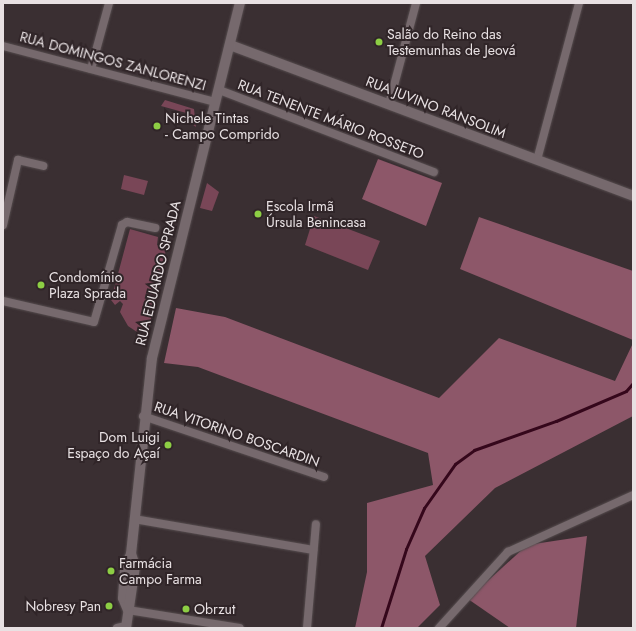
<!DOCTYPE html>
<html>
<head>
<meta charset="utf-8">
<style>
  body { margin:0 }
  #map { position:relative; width:636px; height:631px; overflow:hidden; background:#3a2f32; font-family:Jost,sans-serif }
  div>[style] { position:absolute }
  .green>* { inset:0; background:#794657 }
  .forest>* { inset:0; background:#8d5769 }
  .stream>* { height:3px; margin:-1.5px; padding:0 1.5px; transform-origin:1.5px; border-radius:1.5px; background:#35071b }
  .roads { filter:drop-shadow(0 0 1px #554c4e) drop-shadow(0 0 1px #554c4e) }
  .street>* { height:8px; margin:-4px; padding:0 4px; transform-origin:4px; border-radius:4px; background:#76696d }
  .secondary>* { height:10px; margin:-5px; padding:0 5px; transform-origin:5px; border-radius:5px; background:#76696d }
  .dots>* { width:11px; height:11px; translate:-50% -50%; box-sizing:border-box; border:2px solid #302528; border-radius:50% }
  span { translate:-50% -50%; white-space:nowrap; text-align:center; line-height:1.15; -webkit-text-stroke:4px #302528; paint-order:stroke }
  .poi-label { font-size:14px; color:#e8e1e3 }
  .left { translate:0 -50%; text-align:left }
  .right { translate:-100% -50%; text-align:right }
  .street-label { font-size:14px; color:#e8e1e3 }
  .frame { position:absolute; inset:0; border:4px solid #e8e1e3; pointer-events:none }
</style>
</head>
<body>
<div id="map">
  <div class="green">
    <div style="clip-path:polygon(165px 100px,194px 109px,196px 127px,189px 122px,190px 114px,161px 106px)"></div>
    <div style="clip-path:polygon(124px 175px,148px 181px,144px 195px,121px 189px)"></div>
    <div style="clip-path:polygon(207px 183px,219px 192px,212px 211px,200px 208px)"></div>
    <div style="clip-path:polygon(314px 216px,380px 241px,368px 270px,305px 245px)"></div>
    <div style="clip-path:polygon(130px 229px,158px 237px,157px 245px,166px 250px,148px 332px,137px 332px,128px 326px,120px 312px,123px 304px,120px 301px,115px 305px,111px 300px)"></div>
  </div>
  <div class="forest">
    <div style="clip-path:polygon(378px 159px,442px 183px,426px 226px,362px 199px)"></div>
    <div style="clip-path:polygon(479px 217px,633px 271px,633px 340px,460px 269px)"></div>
    <div style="clip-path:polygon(176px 308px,225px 317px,439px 398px,499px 338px,615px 381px,633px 343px,633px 416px,495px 488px,425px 556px,440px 605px,417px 628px,355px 628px,367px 572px,367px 503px,433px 485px,428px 453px,198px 367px,164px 363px)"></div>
    <div style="clip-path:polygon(587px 536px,576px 628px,510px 628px,468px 599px,527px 545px)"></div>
  </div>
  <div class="stream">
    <div style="left:381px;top:628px;width:83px;rotate:-72.4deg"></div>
    <div style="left:406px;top:549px;width:45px;rotate:-66.3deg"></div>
    <div style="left:424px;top:508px;width:54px;rotate:-54.8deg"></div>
    <div style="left:455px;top:464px;width:24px;rotate:-36deg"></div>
    <div style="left:474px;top:450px;width:87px;rotate:-19.5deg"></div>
    <div style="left:556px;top:421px;width:76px;rotate:-23.2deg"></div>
    <div style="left:626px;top:391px;width:11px;rotate:-49deg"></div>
  </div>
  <div class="roads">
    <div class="street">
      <div style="left:3px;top:46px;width:219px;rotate:14.8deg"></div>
      <div style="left:91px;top:69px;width:68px;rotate:-74.7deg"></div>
      <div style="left:219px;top:90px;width:230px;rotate:20.9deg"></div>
      <div style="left:389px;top:104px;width:105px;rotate:-75deg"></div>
      <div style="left:537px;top:160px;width:163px;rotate:-75deg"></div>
      <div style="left:3px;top:225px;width:67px;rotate:-77deg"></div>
      <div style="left:18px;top:160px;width:26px;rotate:13deg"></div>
      <div style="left:3px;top:301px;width:93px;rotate:13deg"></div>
      <div style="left:94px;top:322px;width:101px;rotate:-73.9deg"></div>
      <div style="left:122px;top:225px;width:6px;rotate:-31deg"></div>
      <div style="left:127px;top:222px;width:29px;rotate:12deg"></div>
      <div style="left:143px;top:416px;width:191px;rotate:18.6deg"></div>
      <div style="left:134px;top:519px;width:182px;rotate:9.8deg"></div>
      <div style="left:128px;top:610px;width:113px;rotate:9.1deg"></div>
      <div style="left:117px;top:628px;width:9px;rotate:-13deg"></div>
      <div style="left:307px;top:628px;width:104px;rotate:-85.1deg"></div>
      <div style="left:439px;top:628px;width:103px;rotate:-47.8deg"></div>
      <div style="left:508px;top:552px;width:137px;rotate:-24.5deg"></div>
    </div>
    <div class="secondary">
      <div style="left:230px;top:45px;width:430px;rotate:20.5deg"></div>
      <div style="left:128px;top:610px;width:13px;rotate:-113deg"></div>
      <div style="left:123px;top:598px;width:31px;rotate:-86deg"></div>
      <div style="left:125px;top:567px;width:14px;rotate:-65deg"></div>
      <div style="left:131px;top:554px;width:197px;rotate:-83.9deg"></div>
      <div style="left:152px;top:358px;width:366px;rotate:-76.1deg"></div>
      <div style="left:126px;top:628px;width:63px;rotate:-81.7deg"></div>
      <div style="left:135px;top:566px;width:13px;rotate:-108deg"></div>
    </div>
  </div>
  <div class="dots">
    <div style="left:379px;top:42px;background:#8dce44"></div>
    <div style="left:157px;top:126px;background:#8dce44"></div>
    <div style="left:258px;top:214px;background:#8dce44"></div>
    <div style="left:41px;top:285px;background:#8dce44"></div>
    <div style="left:168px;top:445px;background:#8dce44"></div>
    <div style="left:111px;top:571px;background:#8dce44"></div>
    <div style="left:109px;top:606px;background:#8dce44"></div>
    <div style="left:186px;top:609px;background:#8dce44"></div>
  </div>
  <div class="poi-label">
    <span class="left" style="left:387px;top:42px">Salão do Reino das<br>Testemunhas de Jeová</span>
    <span class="left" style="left:165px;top:126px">Nichele Tintas<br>- Campo Comprido</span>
    <span class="left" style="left:266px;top:214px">Escola Irmã<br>Úrsula Benincasa</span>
    <span class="left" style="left:49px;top:285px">Condomínio<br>Plaza Sprada</span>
    <span class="right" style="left:160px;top:445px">Dom Luigi<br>Espaço do Açaí</span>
    <span class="left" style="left:119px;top:571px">Farmácia<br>Campo Farma</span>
    <span class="right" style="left:101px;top:606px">Nobresy Pan</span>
    <span class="left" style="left:194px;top:609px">Obrzut</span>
  </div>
  <div class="street-label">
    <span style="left:113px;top:61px;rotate:15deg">RUA DOMINGOS ZANLORENZI</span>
    <span style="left:436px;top:107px;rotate:21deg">RUA JUVINO RANSOLIM</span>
    <span style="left:331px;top:119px;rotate:21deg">RUA TENENTE MÁRIO ROSSETO</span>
    <span style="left:158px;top:273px;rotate:-76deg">RUA EDUARDO SPRADA</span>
    <span style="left:237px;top:434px;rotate:19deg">RUA VITORINO BOSCARDIN</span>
  </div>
  <div class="frame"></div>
</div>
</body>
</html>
